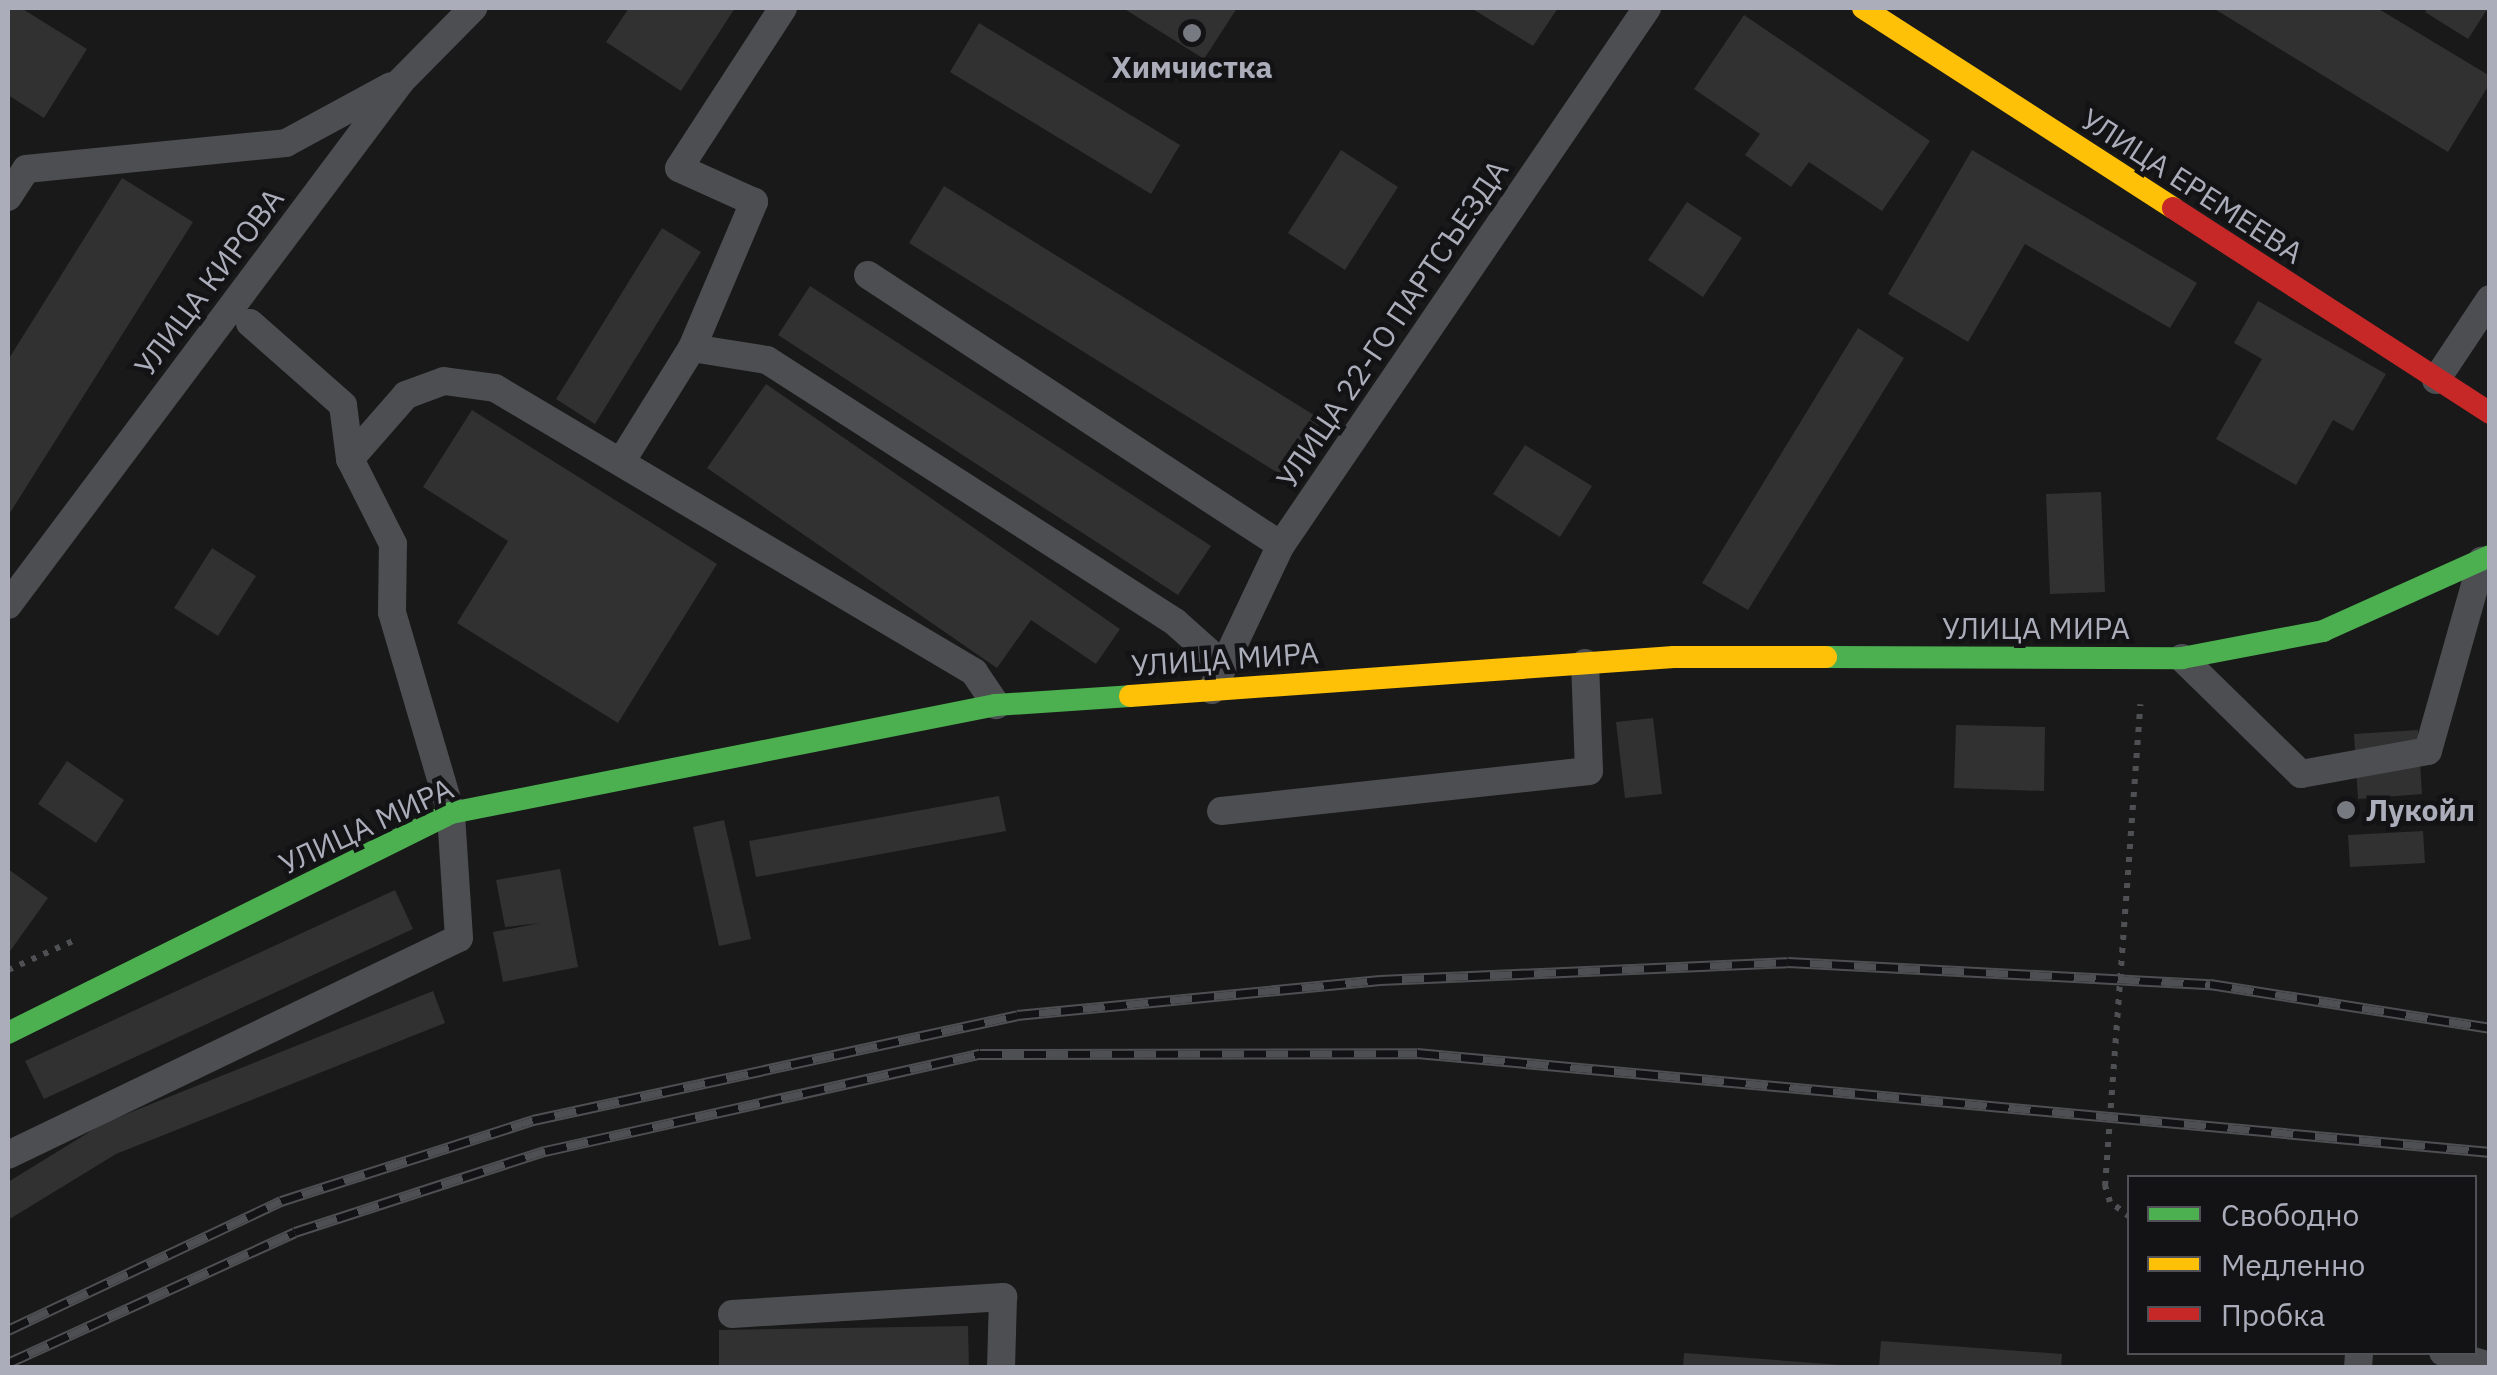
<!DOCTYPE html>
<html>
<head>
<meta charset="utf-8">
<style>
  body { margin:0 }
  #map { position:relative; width:2497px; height:1375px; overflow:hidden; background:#191919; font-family:"IBM Plex Sans",sans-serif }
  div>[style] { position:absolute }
  .building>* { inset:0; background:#313131 }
  .path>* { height:6px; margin-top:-3px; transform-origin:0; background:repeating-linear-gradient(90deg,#4f5054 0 5px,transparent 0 13px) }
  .lane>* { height:28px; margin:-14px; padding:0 14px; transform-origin:14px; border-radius:14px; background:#4d4e52 }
  .fast>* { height:22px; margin:-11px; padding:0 11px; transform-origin:11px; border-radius:11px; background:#4caf50 }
  .slow>* { height:22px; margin:-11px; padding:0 11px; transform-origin:11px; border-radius:11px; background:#ffc107 }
  .jam>* { height:22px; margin:-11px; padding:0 11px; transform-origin:11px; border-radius:11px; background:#c62828 }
  .rail>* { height:11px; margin-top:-5.5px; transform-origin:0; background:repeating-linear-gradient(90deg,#131315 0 22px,#4e4f52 0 44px); box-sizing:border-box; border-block:2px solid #4e4f52 }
  .dots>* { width:28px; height:28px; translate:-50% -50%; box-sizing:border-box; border:5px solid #131315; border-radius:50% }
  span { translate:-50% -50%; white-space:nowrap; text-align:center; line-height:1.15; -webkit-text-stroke:9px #131315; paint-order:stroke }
  .poi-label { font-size:30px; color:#abaeba; font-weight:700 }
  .left { translate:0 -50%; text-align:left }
  .street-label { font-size:30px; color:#abaeba }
  .frame { position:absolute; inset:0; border:10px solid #abaeba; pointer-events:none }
  .legend { position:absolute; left:2127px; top:1175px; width:350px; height:180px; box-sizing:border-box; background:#131315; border:2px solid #505157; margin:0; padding:12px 18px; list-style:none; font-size:30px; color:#abaeba }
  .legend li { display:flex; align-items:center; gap:20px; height:50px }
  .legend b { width:50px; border:2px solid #505157 }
</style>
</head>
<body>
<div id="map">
  <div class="building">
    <div style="clip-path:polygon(8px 8px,21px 8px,87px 49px,44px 118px,8px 95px)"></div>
    <div style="clip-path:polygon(629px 8px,735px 8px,681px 91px,606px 42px)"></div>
    <div style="clip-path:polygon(1123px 8px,1237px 8px,1204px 59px)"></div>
    <div style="clip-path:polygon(1471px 8px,1558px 8px,1533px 46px)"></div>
    <div style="clip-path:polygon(2213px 8px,2377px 8px,2490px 76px,2490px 83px,2448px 152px)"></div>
    <div style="clip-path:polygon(2428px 8px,2488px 8px,2468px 39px,2425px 12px)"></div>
    <div style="clip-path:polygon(1744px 15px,1930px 141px,1882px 211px,1809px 162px,1791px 187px,1745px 155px,1760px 134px,1694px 89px)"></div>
    <div style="clip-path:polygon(979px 23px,1180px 145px,1151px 194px,950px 72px)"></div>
    <div style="clip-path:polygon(1341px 150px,1398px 187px,1345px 270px,1288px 233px)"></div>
    <div style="clip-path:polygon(1972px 150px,2197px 283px,2170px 328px,2025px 244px,1968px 342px,1888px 294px)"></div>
    <div style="clip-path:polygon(122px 178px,193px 222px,8px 516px,8px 360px)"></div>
    <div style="clip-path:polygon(944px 186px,1322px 420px,1286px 478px,909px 243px)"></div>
    <div style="clip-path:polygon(1687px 202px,1742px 238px,1703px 297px,1648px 260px)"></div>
    <div style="clip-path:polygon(662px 228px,701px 252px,595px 424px,556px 399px)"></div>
    <div style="clip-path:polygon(810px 286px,1211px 546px,1178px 595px,778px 335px)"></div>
    <div style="clip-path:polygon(2258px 301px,2386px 374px,2353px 431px,2333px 420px,2296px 485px,2216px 439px,2262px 359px,2234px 343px)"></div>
    <div style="clip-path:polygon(1858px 328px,1904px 358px,1748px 610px,1702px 583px)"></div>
    <div style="clip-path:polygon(766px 384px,1120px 629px,1096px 664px,1031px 620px,997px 668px,707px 468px)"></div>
    <div style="clip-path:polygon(472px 410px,717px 564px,618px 723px,457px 623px,508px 541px,423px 487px)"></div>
    <div style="clip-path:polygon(1525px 445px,1592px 486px,1560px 537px,1493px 494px)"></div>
    <div style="clip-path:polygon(2101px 492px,2105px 592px,2050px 594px,2046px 494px)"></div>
    <div style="clip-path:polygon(212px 548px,256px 576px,218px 636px,174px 608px)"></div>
    <div style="clip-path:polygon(1653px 718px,1662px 794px,1625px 798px,1616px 722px)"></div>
    <div style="clip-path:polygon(1956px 725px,2045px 727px,2044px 791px,1954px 788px)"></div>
    <div style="clip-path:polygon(2418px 730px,2422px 794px,2358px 799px,2354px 734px)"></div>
    <div style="clip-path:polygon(67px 761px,124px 800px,96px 843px,38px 804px)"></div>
    <div style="clip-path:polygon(999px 796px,1006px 831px,756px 877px,749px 841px)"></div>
    <div style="clip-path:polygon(724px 820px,751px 939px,719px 946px,693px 827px)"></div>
    <div style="clip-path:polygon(2423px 831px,2425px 863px,2350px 867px,2348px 835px)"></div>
    <div style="clip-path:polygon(8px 869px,48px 898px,8px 954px)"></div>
    <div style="clip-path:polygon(560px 869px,578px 967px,503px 982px,493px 932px,540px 923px,505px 927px,496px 880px)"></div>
    <div style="clip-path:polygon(395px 890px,413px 929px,44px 1099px,25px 1061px)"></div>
    <div style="clip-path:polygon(433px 991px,445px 1023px,116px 1154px,8px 1220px,8px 1182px,104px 1123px)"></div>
    <div style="clip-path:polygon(968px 1326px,969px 1368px,719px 1368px,719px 1330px)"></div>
    <div style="clip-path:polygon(1881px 1341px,2062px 1354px,2061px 1368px,1879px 1368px)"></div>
    <div style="clip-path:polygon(1684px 1353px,1841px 1365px,1841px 1368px,1683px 1368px)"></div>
  </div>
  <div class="path">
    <div style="left:8px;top:970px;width:73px;rotate:-24.1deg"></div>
    <div style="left:2130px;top:1217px;width:25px;rotate:-143deg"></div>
    <div style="left:2110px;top:1202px;width:17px;rotate:-107deg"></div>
    <div style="left:2105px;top:1186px;width:483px;rotate:-85.8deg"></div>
  </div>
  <div class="lane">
    <div style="left:8px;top:197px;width:33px;rotate:-57deg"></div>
    <div style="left:26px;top:169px;width:261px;rotate:-5.7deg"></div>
    <div style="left:286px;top:143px;width:119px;rotate:-28.5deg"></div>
    <div style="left:868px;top:275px;width:493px;rotate:33.2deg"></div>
    <div style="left:692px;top:348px;width:76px;rotate:9.1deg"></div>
    <div style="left:767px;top:360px;width:485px;rotate:32.7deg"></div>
    <div style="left:1175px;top:622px;width:62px;rotate:41.7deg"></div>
    <div style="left:2436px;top:380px;width:97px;rotate:-56.3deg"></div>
    <div style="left:350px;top:459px;width:85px;rotate:-48.8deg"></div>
    <div style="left:406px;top:395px;width:40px;rotate:-20.2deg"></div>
    <div style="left:444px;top:381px;width:51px;rotate:7.8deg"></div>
    <div style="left:495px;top:388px;width:557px;rotate:30.66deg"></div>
    <div style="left:974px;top:672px;width:40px;rotate:56deg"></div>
    <div style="left:621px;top:462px;width:134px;rotate:-58.1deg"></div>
    <div style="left:692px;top:348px;width:159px;rotate:-67deg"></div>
    <div style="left:754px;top:202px;width:82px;rotate:-155.6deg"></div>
    <div style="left:679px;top:168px;width:191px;rotate:-57deg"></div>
    <div style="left:8px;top:605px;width:655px;rotate:-53.13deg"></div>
    <div style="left:401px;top:81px;width:103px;rotate:-45.4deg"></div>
    <div style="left:2182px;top:658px;width:166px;rotate:44.3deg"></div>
    <div style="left:2301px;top:774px;width:129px;rotate:-10.3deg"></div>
    <div style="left:2428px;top:751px;width:198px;rotate:-74.2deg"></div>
    <div style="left:1212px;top:690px;width:161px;rotate:-64.6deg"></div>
    <div style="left:1281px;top:545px;width:650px;rotate:-55.72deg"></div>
    <div style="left:1221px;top:811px;width:370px;rotate:-6.2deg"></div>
    <div style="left:1589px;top:771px;width:108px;rotate:-92.1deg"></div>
    <div style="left:8px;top:1155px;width:500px;rotate:-25.69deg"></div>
    <div style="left:459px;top:938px;width:125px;rotate:-93.7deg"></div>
    <div style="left:451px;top:813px;width:209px;rotate:-106.4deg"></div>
    <div style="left:392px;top:612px;width:68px;rotate:-89.2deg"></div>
    <div style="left:393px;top:544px;width:95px;rotate:-116.8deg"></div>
    <div style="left:350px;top:459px;width:54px;rotate:-97.4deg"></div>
    <div style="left:343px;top:405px;width:124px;rotate:-138.6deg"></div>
    <div style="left:732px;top:1314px;width:272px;rotate:-3.6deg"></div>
    <div style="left:1003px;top:1297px;width:71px;rotate:91.6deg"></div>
    <div style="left:2443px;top:1352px;width:49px;rotate:16.6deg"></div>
    <div style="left:2358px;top:1368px;width:16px;rotate:-86deg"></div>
  </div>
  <div class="fast">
    <div style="left:1826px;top:657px;width:356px;rotate:0.2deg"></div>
    <div style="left:2182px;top:658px;width:144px;rotate:-10.8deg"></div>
    <div style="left:2323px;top:631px;width:183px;rotate:-24.2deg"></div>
    <div style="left:8px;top:1033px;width:495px;rotate:-26.4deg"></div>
    <div style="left:451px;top:813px;width:556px;rotate:-11.21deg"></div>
    <div style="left:996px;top:705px;width:134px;rotate:-3.8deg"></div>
  </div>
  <div class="slow">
    <div style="left:1863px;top:8px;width:369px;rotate:32.8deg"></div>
    <div style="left:1130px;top:696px;width:545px;rotate:-4.1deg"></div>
    <div style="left:1674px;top:657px;width:152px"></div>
  </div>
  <div class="jam">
    <div style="left:2173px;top:208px;width:378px;rotate:32.9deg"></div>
  </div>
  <div class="rail">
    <div style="left:8px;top:1330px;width:302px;rotate:-25.3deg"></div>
    <div style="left:281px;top:1201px;width:265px;rotate:-17.8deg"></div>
    <div style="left:533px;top:1120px;width:495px;rotate:-12.2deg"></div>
    <div style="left:1017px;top:1015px;width:365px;rotate:-5.5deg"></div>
    <div style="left:1380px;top:980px;width:408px;rotate:-2.5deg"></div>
    <div style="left:1788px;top:962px;width:423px;rotate:3deg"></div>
    <div style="left:2210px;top:984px;width:283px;rotate:8.9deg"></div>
    <div style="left:8px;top:1363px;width:315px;rotate:-24.5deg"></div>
    <div style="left:295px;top:1232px;width:263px;rotate:-18deg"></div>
    <div style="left:545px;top:1151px;width:446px;rotate:-12.6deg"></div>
    <div style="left:980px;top:1054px;width:437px;rotate:-0.1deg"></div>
    <div style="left:1417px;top:1053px;width:1078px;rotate:5.27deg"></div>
  </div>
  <div class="dots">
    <div style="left:1192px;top:33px;background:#787a82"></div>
    <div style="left:2346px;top:810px;background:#787a82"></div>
  </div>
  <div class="poi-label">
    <span style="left:1192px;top:67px">Химчистка</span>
    <span class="left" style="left:2366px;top:810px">Лукойл</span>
  </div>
  <div class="street-label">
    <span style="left:2192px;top:186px;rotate:33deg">УЛИЦА ЕРЕМЕЕВА</span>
    <span style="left:209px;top:282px;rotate:-53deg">УЛИЦА КИРОВА</span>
    <span style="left:1392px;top:324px;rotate:-56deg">УЛИЦА 22-ГО ПАРТСЪЕЗДА</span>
    <span style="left:2036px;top:628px">УЛИЦА МИРА</span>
    <span style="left:1225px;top:659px;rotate:-4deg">УЛИЦА МИРА</span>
    <span style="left:366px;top:826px;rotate:-25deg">УЛИЦА МИРА</span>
  </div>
  <div class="frame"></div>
  <ul class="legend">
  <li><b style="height:12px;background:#4caf50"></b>Свободно</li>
  <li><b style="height:12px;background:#ffc107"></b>Медленно</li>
  <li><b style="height:12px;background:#c62828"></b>Пробка</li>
  </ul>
</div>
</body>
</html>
